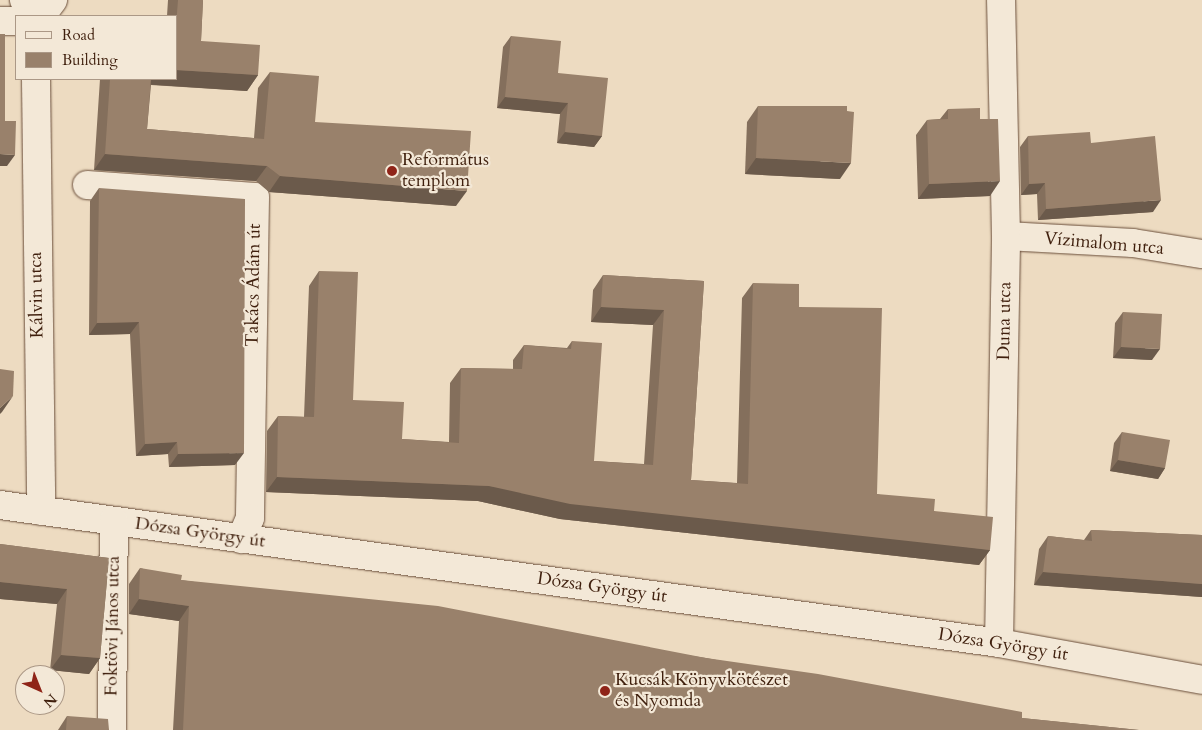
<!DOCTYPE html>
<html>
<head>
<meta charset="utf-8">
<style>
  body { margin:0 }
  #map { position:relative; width:1202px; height:730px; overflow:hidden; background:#eddbc1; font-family:Cardo,serif }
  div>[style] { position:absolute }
  .roads { filter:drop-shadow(0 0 1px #6a4e3a) drop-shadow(0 0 1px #6a4e3a) }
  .minor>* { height:28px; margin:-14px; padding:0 14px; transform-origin:14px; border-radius:14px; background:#f3e8d7 }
  .wall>* { inset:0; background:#846f5c }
  .shaded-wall>* { inset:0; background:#6b5a4b }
  .building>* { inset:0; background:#99816b }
  .dots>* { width:14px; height:14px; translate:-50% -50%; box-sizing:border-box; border:2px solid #f3e8d7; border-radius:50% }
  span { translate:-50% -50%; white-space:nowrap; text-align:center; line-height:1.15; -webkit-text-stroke:4.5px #f3e8d7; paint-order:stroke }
  .poi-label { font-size:18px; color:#3f1f0d }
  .left { translate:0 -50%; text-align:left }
  .street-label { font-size:18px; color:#3f1f0d }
  .legend { position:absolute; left:15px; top:15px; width:162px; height:65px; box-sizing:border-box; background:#f3e8d7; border:1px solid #ab9886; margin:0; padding:6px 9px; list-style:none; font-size:15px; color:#3f1f0d }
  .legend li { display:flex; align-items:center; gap:10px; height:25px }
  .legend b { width:25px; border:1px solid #ab9886 }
  .north { position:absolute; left:15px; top:665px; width:50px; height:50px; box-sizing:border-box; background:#f3e8d7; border:1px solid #ab9886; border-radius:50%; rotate:136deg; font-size:14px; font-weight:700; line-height:20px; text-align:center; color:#3f1f0d }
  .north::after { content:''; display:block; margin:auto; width:18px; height:22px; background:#8f2418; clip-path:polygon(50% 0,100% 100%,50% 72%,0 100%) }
</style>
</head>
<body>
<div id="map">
  <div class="roads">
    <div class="minor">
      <div style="left:24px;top:0;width:19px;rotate:58deg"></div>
      <div style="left:41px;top:16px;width:20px;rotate:-53deg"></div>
      <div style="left:0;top:21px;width:16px"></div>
      <div style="left:36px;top:79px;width:432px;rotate:89.3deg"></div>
      <div style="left:87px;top:185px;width:168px;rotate:4.1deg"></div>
      <div style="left:255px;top:197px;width:321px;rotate:90.9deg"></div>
      <div style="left:250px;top:518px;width:23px;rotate:113deg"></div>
      <div style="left:1006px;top:236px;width:127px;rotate:3.2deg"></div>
      <div style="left:1133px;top:243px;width:70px;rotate:9.1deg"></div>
      <div style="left:0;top:505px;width:1008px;rotate:7.86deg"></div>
      <div style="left:999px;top:643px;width:206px;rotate:10.3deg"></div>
      <div style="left:999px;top:643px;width:407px;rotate:-89deg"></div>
      <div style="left:1006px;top:236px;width:236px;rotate:-91.2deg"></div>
      <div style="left:112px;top:730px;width:209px;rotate:-89.5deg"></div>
    </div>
  </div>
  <div class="wall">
    <div style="clip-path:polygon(168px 0,203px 0,201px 41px,258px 75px,247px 91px,151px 85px,147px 129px,254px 138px,258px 88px,270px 72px,315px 122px,456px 206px,269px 192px,256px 181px,94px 170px,100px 79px,176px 79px,176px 16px,167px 16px)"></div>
    <div style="clip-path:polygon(511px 36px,558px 73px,602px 136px,594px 147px,557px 143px,560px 114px,497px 108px,503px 47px)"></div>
    <div style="clip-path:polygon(758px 106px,840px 179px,745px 174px,747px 122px)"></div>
    <div style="clip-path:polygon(948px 109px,980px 119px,990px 196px,918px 199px,916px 135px,927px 120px,940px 119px)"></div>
    <div style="clip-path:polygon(1028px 136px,1091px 143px,1153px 212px,1038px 220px,1037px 194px,1021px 195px,1020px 147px)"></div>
    <div style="clip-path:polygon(99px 188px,235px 465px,169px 467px,168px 454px,136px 456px,130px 334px,89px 335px,90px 201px)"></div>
    <div style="clip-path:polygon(319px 271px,353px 400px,402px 439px,449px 442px,450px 383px,461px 368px,513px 369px,513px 360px,524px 345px,567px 348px,572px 341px,594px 461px,644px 464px,653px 325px,591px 322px,593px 290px,603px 275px,704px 281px,691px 480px,737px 483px,742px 298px,753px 283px,799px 307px,877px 494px,934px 511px,990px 550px,979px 565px,560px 519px,478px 501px,266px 492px,267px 431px,278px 416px,304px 417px,309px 286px)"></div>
    <div style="clip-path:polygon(1123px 312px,1152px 360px,1113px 358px,1115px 323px)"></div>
    <div style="clip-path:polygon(1122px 432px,1165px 468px,1158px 479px,1110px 471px,1114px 443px)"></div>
    <div style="clip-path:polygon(1091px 530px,1202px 535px,1202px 597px,1034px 585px,1039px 549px,1048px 536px,1084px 540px)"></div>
    <div style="clip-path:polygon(0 544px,109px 558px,100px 658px,89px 674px,50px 670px,57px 604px,0 599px)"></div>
    <div style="clip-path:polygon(140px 568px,181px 580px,706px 658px,1022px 718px,1139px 730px,173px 730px,179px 621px,129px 614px,129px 584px)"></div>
    <div style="clip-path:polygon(67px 716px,109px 730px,58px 730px)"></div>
  </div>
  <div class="shaded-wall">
    <div style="clip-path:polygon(176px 70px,258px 75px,247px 91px,141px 84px,145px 79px,176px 79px)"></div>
    <div style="clip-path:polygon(505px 97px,568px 103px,560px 114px,497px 108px)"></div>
    <div style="clip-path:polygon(565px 132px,602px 136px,594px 147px,557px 143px)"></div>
    <div style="clip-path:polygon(0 154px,15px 155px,7px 166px,0 166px)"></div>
    <div style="clip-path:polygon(105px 154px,267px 166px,256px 181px,94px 170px)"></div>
    <div style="clip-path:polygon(756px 158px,851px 163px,840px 179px,745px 174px)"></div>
    <div style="clip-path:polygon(280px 176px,467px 191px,456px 206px,269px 192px)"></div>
    <div style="clip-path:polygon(1000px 181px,990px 196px,918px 199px,929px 184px)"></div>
    <div style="clip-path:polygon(1045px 183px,1037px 194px,1021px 195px,1029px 184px)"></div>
    <div style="clip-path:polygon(1161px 200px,1153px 212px,1038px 220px,1046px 209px)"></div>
    <div style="clip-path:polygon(601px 307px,664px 310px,653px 325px,591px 322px)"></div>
    <div style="clip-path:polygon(139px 322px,130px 334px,89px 335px,97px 323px)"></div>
    <div style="clip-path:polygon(1121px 347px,1160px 349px,1152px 360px,1113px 358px)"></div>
    <div style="clip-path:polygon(13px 396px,2px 412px,0 414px,0 408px)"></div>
    <div style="clip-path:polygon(177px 442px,168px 454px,136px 456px,145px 444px)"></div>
    <div style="clip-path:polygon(244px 453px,235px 465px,169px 467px,178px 454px)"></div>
    <div style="clip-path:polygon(1118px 460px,1165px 468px,1158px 479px,1110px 471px)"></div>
    <div style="clip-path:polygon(277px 477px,489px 486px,990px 550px,979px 565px,560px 519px,478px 501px,266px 492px)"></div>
    <div style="clip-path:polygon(1043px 572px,1202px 584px,1202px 597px,1034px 585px)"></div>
    <div style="clip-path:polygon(0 582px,67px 589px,57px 604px,0 599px)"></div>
    <div style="clip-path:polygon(139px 599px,189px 606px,179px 621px,129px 614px)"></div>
    <div style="clip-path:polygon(61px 655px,100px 658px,89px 674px,50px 670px)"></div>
  </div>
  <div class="building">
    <div style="clip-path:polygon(178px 0,203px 0,201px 41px,260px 45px,258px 75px,176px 70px,176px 26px)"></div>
    <div style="clip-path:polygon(0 34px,5px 34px,5px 121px,16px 121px,15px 155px,0 154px)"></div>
    <div style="clip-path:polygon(511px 36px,561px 41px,558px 73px,608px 78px,602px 136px,565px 132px,568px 103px,505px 97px)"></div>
    <div style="clip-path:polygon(270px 72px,319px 76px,315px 122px,471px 131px,467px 191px,280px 176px,267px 166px,105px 154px,110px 79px,151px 79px,147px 129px,264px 139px)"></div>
    <div style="clip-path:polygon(758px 106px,847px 106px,847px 111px,854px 112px,851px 163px,756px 158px)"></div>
    <div style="clip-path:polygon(980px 108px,980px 119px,998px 119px,1000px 181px,929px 184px,927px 120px,948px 119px,948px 109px)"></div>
    <div style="clip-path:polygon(1090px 132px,1091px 143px,1155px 136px,1161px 200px,1046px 209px,1045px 183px,1029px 184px,1028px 136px)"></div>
    <div style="clip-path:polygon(99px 188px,245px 199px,244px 453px,178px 454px,177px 442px,145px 444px,139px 322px,97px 323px)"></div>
    <div style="clip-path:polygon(319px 271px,358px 272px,353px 400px,404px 402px,402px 439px,459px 443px,461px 368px,522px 369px,524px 345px,571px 349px,572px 341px,602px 343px,594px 461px,653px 465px,664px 310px,601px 307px,603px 275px,704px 281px,691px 480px,748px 484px,753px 283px,799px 284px,799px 307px,882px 308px,877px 494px,935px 499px,934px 511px,993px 517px,990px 550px,570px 504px,489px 486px,277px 477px,278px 416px,314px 417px)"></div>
    <div style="clip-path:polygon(1123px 312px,1162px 314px,1160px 349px,1121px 347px)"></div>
    <div style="clip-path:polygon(0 369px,14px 371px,13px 396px,0 408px)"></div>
    <div style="clip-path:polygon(1122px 432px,1170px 440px,1165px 468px,1118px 460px)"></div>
    <div style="clip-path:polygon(1091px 530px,1202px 535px,1202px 584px,1043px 572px,1048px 536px,1092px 541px)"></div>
    <div style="clip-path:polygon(0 544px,109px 558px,100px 658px,61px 655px,67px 589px,0 582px)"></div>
    <div style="clip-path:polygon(140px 568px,182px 575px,181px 580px,438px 606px,706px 658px,818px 674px,1022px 712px,1022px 718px,1139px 730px,183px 730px,189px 606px,139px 599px)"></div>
    <div style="clip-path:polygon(67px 716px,108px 719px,109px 730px,66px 730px)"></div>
  </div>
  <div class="dots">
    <div style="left:392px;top:171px;background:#8f2418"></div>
    <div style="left:605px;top:691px;background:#8f2418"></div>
  </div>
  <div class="poi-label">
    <span class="left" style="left:402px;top:171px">Református<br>templom</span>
    <span class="left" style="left:615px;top:691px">Kucsák Könyvkötészet<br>és Nyomda</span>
  </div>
  <div class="street-label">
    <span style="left:1104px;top:244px;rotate:5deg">Vízimalom utca</span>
    <span style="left:254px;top:285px;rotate:-89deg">Takács Ádám út</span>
    <span style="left:37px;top:295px;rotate:-91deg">Kálvin utca</span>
    <span style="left:1005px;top:321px;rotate:-89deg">Duna utca</span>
    <span style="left:200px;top:533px;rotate:8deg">Dózsa György út</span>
    <span style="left:602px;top:588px;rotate:8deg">Dózsa György út</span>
    <span style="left:113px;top:626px;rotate:-89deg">Foktövi János utca</span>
    <span style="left:1003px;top:645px;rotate:9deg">Dózsa György út</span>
  </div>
  <ul class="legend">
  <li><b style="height:6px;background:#f3e8d7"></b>Road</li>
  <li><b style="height:14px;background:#99816b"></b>Building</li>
  </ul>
  <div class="north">N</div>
</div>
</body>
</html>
